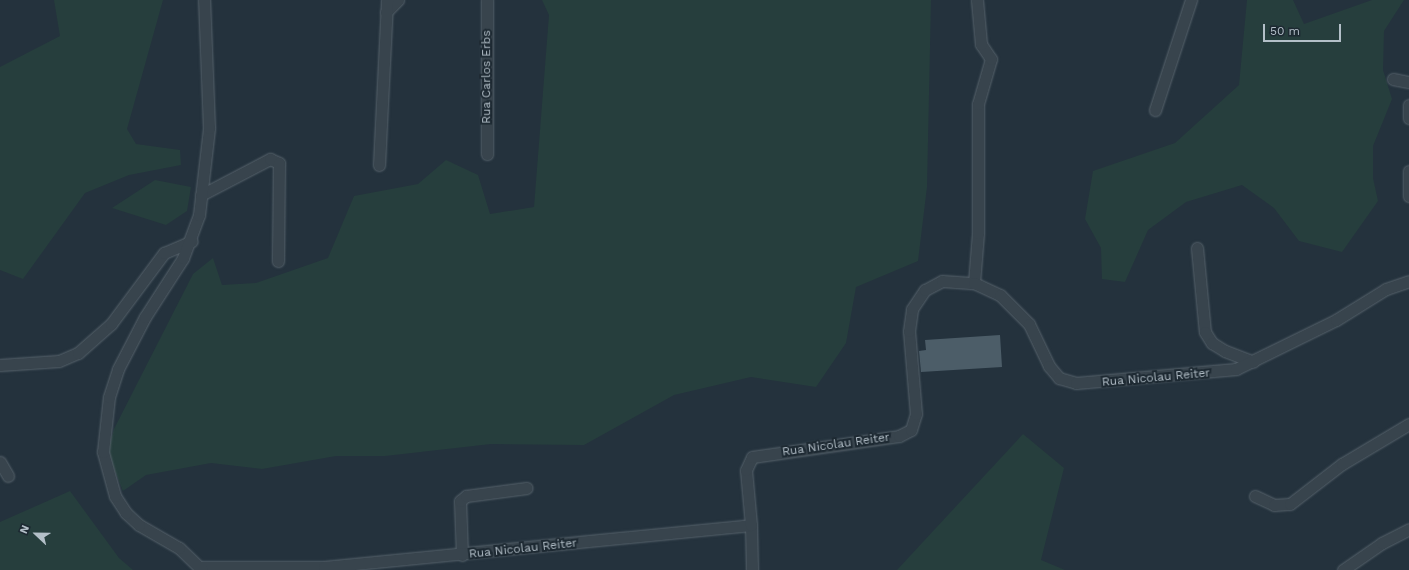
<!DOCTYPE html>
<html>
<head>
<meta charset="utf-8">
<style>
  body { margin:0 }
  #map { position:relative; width:1409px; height:570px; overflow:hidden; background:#24323d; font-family:"Work Sans",sans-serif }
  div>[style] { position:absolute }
  .green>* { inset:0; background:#263e3d }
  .building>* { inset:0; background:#4c5d68 }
  .roads { filter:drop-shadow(0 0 1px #56626b) drop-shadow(0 0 1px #56626b) }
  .minor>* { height:11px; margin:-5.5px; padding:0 5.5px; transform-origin:5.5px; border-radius:5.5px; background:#38444d }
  span { translate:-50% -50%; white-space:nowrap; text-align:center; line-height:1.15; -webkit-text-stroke:4px #1d2932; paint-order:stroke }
  .street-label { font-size:12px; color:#b3bfc8 }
  .north { position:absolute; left:16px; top:514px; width:40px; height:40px; -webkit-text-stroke:3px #1d2932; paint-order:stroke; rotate:292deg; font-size:11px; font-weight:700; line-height:16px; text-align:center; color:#b3bfc8 }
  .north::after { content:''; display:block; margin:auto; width:14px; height:18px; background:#b3bfc8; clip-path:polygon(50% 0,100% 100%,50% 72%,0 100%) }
  .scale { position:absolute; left:1263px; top:24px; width:78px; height:18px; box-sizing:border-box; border:2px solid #b3bfc8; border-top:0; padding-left:5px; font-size:12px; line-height:14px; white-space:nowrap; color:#b3bfc8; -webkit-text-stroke:3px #1d2932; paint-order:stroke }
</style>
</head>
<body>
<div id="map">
  <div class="green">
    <div style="clip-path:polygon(54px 0,163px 0,127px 129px,136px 144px,180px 150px,181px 165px,129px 175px,85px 193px,23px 279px,0 270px,0 67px,60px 36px)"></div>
    <div style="clip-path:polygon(542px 0,931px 0,927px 187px,918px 261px,856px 287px,846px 343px,816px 387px,751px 377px,674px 395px,584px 445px,491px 444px,385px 456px,336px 456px,262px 469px,211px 463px,146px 475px,123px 491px,107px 452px,114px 429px,193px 274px,213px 258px,222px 285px,256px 283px,328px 258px,354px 196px,418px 184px,446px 160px,478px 175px,490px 214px,534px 207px,549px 15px)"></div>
    <div style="clip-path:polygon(1247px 0,1293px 0,1304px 24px,1372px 0,1404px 0,1384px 31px,1383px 70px,1392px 99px,1373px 146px,1373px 178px,1378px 201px,1342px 252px,1299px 241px,1274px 208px,1242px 185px,1186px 202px,1148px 230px,1125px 282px,1102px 279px,1101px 248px,1085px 219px,1093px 171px,1175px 143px,1239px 85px)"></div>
    <div style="clip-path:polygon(155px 180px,191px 187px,187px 211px,166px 225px,112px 208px)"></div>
    <div style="clip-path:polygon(1023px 434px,1064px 468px,1041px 560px,1065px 570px,897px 570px)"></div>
    <div style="clip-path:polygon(70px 491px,119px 558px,133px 570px,0 570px,0 522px)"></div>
  </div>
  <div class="building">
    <div style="clip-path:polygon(1000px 335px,1002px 367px,921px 372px,919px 351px,926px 350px,925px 340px)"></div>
  </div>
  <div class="roads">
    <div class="minor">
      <div style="left:386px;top:12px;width:17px;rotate:-45deg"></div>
      <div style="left:1393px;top:79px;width:16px;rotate:11deg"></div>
      <div style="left:1409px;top:105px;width:13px;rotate:90deg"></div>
      <div style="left:1155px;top:110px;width:116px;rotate:-71.9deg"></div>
      <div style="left:487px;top:154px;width:154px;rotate:-90deg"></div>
      <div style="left:379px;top:165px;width:165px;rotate:-87.2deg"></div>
      <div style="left:201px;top:195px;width:78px;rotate:-27.6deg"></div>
      <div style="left:270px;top:159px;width:10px;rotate:24deg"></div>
      <div style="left:279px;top:163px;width:98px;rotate:90.6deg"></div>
      <div style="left:1409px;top:196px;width:25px;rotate:-90deg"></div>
      <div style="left:1197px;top:248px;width:84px;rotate:84.6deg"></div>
      <div style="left:1205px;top:332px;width:13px;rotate:58deg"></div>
      <div style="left:1212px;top:343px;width:15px;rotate:32deg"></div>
      <div style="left:1225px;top:351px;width:30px;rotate:21deg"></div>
      <div style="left:974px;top:283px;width:50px;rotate:-85.4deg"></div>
      <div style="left:978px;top:233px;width:129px;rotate:-90deg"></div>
      <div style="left:978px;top:104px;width:47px;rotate:-73.9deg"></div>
      <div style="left:991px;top:59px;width:18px;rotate:-124deg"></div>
      <div style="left:981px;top:44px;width:44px;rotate:-95.2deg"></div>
      <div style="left:0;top:365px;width:59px;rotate:-3.9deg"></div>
      <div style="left:59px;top:361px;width:21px;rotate:-23deg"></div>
      <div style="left:78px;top:353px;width:44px;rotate:-41.3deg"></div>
      <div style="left:111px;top:324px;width:89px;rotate:-53.3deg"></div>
      <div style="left:164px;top:253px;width:30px;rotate:-23deg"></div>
      <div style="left:0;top:462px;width:16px;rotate:60deg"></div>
      <div style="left:1255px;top:496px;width:21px;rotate:25deg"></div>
      <div style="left:1274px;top:505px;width:16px;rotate:-4deg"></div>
      <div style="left:1290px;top:504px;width:66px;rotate:-37.6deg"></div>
      <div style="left:1342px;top:464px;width:78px;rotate:-30.8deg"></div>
      <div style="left:751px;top:525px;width:45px;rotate:88.7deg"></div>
      <div style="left:462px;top:555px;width:54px;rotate:-92.1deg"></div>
      <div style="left:460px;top:501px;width:8px;rotate:-40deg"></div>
      <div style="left:466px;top:496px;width:61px;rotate:-7.6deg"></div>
      <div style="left:200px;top:567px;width:124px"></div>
      <div style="left:324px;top:567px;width:429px;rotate:-5.6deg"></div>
      <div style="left:751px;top:525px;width:55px;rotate:-95.2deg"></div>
      <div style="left:746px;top:470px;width:14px;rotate:-65deg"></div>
      <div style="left:752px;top:457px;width:148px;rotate:-8.1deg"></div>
      <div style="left:899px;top:436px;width:13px;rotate:-27deg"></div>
      <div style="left:911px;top:430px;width:17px;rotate:-73deg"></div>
      <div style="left:916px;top:414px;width:83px;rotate:-94.8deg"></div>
      <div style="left:909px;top:331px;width:22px;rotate:-82deg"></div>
      <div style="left:912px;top:309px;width:23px;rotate:-56deg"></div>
      <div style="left:925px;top:290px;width:19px;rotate:-28deg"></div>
      <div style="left:942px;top:281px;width:32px;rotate:4deg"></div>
      <div style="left:974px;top:283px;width:29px;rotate:25deg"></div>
      <div style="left:1000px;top:295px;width:41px;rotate:45deg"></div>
      <div style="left:1029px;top:324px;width:47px;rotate:64.5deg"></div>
      <div style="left:1049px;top:366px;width:16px;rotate:50deg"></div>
      <div style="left:1059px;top:378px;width:18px;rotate:16deg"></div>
      <div style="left:1076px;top:383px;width:161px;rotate:-5deg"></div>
      <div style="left:1236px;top:369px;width:111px;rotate:-26.1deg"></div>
      <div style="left:1336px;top:320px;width:59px;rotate:-31.8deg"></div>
      <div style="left:1386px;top:289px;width:24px;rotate:-19deg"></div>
      <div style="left:202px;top:570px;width:32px;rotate:-136deg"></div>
      <div style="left:179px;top:548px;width:46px;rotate:-150.1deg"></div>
      <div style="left:139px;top:525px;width:18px;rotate:-137deg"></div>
      <div style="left:126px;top:513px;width:20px;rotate:-123deg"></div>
      <div style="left:115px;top:496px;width:46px;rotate:-105.3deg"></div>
      <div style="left:103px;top:452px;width:55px;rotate:-83.8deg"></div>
      <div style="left:109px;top:397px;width:29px;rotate:-72deg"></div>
      <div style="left:118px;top:369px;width:59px;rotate:-62.6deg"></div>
      <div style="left:145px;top:317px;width:70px;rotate:-57.2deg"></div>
      <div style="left:183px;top:258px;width:46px;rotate:-69.6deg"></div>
      <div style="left:199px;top:215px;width:88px;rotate:-83.4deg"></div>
      <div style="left:209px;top:128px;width:128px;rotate:-92.2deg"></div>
      <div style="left:1343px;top:570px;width:47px;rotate:-34.7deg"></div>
      <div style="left:1382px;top:543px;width:30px;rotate:-27deg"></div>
    </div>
  </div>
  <div class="street-label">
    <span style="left:487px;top:77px;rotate:-90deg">Rua Carlos Erbs</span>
    <span style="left:1156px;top:378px;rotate:-5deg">Rua Nicolau Reiter</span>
    <span style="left:836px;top:445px;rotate:-8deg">Rua Nicolau Reiter</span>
    <span style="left:523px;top:549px;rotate:-6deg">Rua Nicolau Reiter</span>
  </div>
  <div class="north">N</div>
  <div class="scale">50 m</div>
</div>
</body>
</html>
